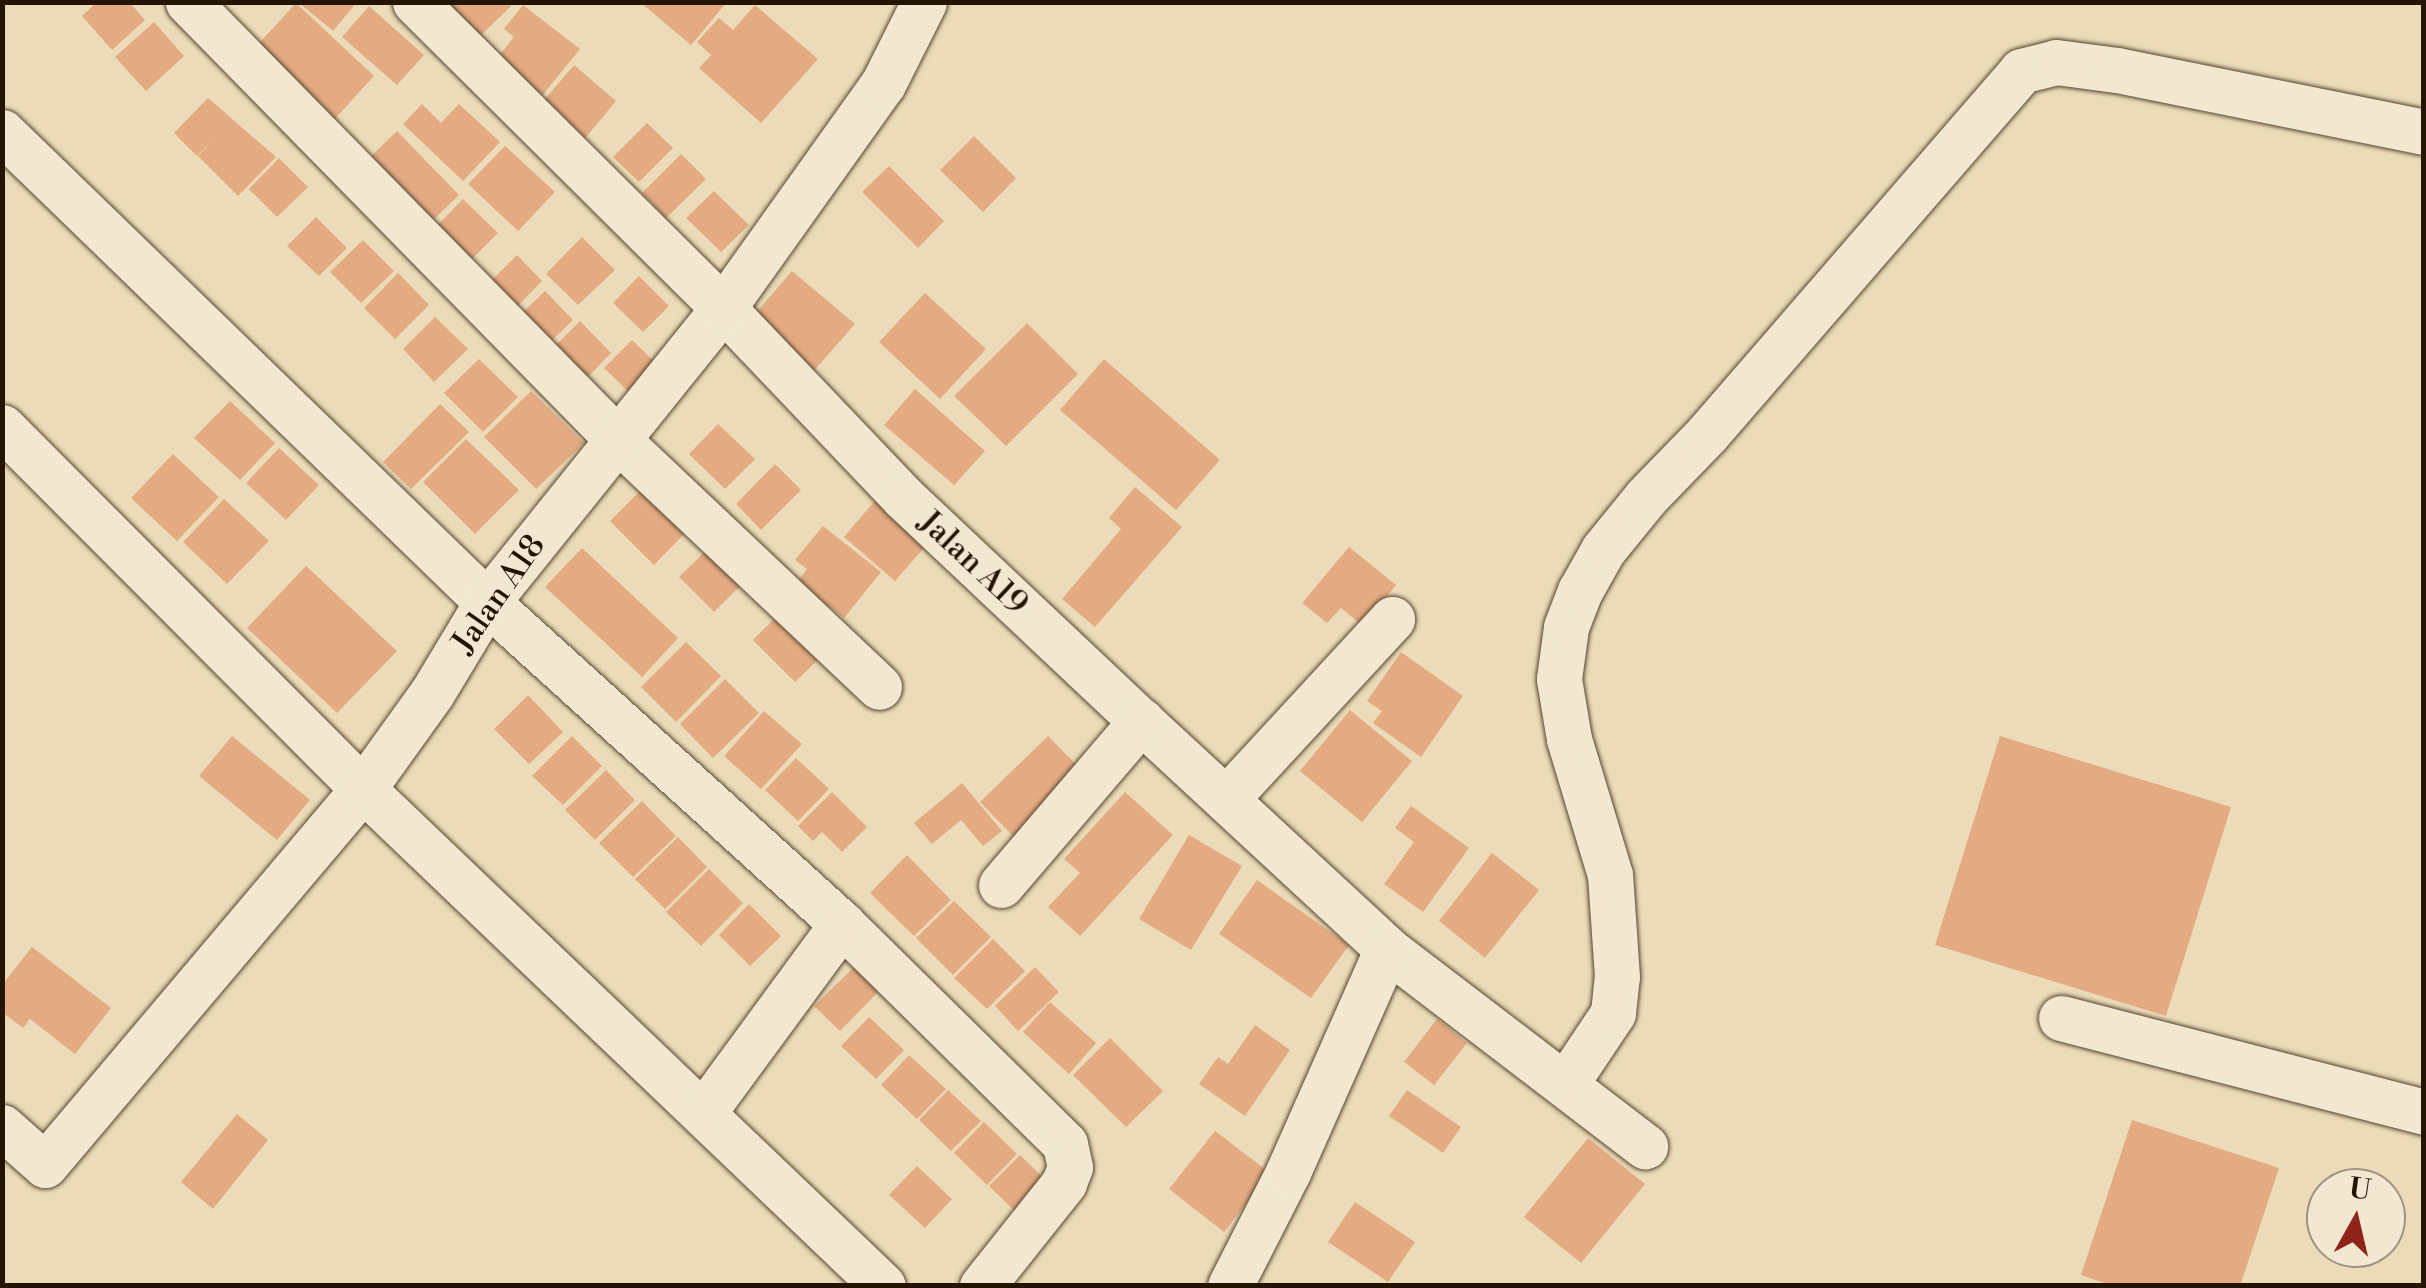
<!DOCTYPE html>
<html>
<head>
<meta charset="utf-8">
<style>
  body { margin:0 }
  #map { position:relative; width:2426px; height:1288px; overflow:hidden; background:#ebdbb8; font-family:"Libre Bodoni",serif }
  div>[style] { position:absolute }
  .building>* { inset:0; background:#e4ab83 }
  .roads { filter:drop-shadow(0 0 2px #554630) drop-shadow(0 0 2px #554630) }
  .minor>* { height:45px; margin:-22.5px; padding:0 22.5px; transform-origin:22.5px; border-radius:22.5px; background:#f2e8d1 }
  span { translate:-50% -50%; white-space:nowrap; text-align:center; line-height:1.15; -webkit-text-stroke:8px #f2e8d1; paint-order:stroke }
  .street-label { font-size:32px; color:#231403 }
  .frame { position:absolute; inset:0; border:5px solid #231403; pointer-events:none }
  .north { position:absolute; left:2306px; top:1168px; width:100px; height:100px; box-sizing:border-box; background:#f2e8d1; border:2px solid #9f937f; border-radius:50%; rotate:8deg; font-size:28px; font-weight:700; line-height:40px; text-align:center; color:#231403 }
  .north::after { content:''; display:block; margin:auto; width:35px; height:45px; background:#8f2418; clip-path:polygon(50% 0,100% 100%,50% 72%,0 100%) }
</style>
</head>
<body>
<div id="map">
  <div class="building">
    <div style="clip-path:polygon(97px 2px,129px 2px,145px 20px,112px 50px,82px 16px)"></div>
    <div style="clip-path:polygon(298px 2px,357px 2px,333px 31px)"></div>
    <div style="clip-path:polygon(435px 2px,507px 2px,511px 6px,474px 42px)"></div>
    <div style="clip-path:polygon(640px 2px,727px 2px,691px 45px)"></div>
    <div style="clip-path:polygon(296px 3px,374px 76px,330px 124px,252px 51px)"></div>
    <div style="clip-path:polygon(523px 5px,580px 49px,537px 102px,491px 66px,514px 37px,504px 29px)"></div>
    <div style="clip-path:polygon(755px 5px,818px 59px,761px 123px,699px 68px,711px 55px,697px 42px,719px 18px,733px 30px)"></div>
    <div style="clip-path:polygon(369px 6px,424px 55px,397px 85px,342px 37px)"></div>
    <div style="clip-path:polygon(154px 22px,184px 56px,146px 91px,115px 57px)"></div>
    <div style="clip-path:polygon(574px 65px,616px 101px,582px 142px,539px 106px)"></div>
    <div style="clip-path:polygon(208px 98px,276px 157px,238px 196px,198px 156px,215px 137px,197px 156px,174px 133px)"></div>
    <div style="clip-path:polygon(422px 104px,441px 123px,459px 104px,500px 142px,463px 181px,403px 124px)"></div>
    <div style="clip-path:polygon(647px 123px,673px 148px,639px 182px,613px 157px)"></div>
    <div style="clip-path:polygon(397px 131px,459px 195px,428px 225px,366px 161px)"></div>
    <div style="clip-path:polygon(974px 136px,1016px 178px,983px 212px,940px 170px)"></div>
    <div style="clip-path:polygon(505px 146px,555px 192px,518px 231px,468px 184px)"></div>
    <div style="clip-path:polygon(681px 154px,706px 179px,666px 218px,642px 193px)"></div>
    <div style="clip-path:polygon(279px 158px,308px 187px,277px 217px,249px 189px)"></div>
    <div style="clip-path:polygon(889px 166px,944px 221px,918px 248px,862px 192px)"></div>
    <div style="clip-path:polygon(714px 191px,749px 225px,721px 252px,686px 218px)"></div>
    <div style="clip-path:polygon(463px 199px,498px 233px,466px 265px,432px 231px)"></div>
    <div style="clip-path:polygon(316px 217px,347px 248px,319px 276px,287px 246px)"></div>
    <div style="clip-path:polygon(582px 237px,615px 270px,578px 305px,546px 274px)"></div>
    <div style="clip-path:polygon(363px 240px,394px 271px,361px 303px,330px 272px)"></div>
    <div style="clip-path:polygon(517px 255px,542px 281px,508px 316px,482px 290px)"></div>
    <div style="clip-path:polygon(792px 271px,855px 324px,810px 375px,748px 322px)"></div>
    <div style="clip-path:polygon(398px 273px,429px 305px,395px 339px,364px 308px)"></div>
    <div style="clip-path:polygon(639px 276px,669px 306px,643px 332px,613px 303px)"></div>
    <div style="clip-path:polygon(545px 291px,573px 320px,544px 348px,515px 320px)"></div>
    <div style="clip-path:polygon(925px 293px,986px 349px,940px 399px,879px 342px)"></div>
    <div style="clip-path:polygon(435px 317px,468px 349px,434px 382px,403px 349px)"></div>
    <div style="clip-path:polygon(580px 321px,611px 353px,587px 378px,555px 346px)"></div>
    <div style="clip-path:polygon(1027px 323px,1078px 374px,1006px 446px,954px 396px)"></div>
    <div style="clip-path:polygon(632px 340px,665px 372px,637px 400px,604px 368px)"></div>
    <div style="clip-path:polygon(479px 359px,518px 397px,483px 432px,444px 393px)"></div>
    <div style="clip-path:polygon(1104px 359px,1220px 460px,1176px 510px,1060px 410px)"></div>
    <div style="clip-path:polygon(915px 389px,985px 451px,954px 485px,884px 425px)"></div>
    <div style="clip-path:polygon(531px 391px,584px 443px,536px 489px,484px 437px)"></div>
    <div style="clip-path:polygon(230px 401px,275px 443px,240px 480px,194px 438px)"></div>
    <div style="clip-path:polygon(440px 404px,469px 432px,411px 489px,383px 462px)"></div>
    <div style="clip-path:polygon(718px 424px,755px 459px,725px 489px,689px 454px)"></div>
    <div style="clip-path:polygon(466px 439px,519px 490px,475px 534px,423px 482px)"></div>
    <div style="clip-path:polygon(279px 448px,319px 485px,286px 520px,246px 483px)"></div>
    <div style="clip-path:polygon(173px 454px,219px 497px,177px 541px,131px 498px)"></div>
    <div style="clip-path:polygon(775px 464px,801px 490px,761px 530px,736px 504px)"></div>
    <div style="clip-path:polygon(645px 486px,689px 529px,654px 565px,610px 521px)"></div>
    <div style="clip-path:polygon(1135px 487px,1182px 527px,1095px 627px,1062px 599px,1121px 529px,1109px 518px)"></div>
    <div style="clip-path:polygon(878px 497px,930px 541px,895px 581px,844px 537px)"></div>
    <div style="clip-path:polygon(224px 499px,269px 541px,227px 584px,183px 542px)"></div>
    <div style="clip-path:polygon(823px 526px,881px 572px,844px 618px,797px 582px,807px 569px,795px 560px)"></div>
    <div style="clip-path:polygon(720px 537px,755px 571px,714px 612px,679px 577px)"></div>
    <div style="clip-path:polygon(1349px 547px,1396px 585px,1363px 626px,1341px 608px,1327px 623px,1302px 603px)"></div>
    <div style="clip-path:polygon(582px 548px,678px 638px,642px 677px,545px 587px)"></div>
    <div style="clip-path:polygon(306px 566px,397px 651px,337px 713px,247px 628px)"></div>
    <div style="clip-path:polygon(784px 609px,827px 651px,795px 682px,753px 640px)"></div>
    <div style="clip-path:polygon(686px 642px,721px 676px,676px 722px,641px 687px)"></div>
    <div style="clip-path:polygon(1401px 652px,1463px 696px,1421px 757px,1373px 723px,1382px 711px,1367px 701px)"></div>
    <div style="clip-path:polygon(725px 679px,759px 713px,713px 758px,680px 724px)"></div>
    <div style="clip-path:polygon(528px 695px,563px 732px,529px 764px,494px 729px)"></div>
    <div style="clip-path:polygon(1350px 710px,1412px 761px,1362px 822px,1300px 771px)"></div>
    <div style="clip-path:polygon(764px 711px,802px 744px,761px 789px,724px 756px)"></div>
    <div style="clip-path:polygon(232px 736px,310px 800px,277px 840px,199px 776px)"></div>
    <div style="clip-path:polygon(572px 736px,602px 766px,563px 805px,532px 776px)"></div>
    <div style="clip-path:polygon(1048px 736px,1085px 774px,1017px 840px,980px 802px)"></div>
    <div style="clip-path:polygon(2000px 736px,2231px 807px,2166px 1016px,1935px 945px)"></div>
    <div style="clip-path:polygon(796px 758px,829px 789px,798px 821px,765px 790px)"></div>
    <div style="clip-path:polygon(606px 770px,635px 800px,595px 840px,565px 810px)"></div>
    <div style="clip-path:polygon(962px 783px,1002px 831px,983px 846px,961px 820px,932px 844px,914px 823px)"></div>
    <div style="clip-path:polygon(832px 792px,867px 827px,842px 852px,822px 832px,813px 841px,798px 826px)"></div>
    <div style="clip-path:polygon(1125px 792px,1173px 835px,1080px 936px,1048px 907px,1080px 873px,1064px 859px)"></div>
    <div style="clip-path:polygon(642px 801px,676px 836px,633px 877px,599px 843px)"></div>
    <div style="clip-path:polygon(1411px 806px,1469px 848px,1423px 912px,1384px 884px,1414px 842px,1395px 828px)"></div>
    <div style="clip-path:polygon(1189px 835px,1242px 866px,1191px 950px,1139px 919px)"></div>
    <div style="clip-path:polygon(678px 837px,707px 867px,665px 909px,635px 879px)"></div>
    <div style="clip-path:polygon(1492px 853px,1539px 890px,1485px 958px,1439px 921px)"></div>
    <div style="clip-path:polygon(907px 855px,951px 900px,914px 936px,870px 893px)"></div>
    <div style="clip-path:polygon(709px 869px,743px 903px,701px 946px,666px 912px)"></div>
    <div style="clip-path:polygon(1257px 880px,1349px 945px,1311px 998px,1219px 934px)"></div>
    <div style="clip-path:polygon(954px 901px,991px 937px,953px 975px,916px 938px)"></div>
    <div style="clip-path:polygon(749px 904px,781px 936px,750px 966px,719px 935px)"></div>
    <div style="clip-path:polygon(993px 939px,1025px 971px,987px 1009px,954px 978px)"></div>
    <div style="clip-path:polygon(32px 947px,111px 1008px,75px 1054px,30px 1019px,23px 1028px,2px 1012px,2px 985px)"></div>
    <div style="clip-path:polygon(854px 967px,879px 991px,840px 1031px,814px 1006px)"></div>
    <div style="clip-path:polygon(1035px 967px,1059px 992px,1018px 1031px,995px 1006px)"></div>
    <div style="clip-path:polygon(1050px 1002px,1096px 1043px,1069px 1074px,1023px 1032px)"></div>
    <div style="clip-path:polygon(869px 1017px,904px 1050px,876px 1079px,841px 1046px)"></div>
    <div style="clip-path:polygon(1437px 1019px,1467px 1043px,1434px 1085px,1404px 1062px)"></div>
    <div style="clip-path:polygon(1255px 1025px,1290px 1050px,1245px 1116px,1199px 1084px,1218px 1057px,1228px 1064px)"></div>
    <div style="clip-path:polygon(1110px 1038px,1163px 1091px,1126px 1127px,1073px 1075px)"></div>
    <div style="clip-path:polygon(909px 1055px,946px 1089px,917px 1119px,881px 1085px)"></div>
    <div style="clip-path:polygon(948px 1090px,981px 1121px,951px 1151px,919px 1120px)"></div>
    <div style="clip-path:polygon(1407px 1090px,1461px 1127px,1443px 1153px,1389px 1116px)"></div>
    <div style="clip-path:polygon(237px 1114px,268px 1140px,213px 1209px,181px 1182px)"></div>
    <div style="clip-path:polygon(2132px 1120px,2279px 1168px,2240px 1286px,2113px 1286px,2081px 1275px)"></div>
    <div style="clip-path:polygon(984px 1122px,1017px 1154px,987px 1185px,954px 1153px)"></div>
    <div style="clip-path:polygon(1215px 1131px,1270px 1173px,1224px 1232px,1169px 1189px)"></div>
    <div style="clip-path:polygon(1588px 1138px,1645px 1184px,1581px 1263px,1524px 1217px)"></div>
    <div style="clip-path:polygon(1020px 1155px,1051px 1185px,1020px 1216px,989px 1186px)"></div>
    <div style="clip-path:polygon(917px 1166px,952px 1199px,925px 1228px,889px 1195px)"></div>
    <div style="clip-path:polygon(1355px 1202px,1415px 1242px,1388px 1282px,1328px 1242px)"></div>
  </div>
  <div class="roads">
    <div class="minor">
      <div style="left:188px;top:2px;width:611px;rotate:45.53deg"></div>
      <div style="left:616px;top:438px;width:362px;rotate:43.4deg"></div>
      <div style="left:415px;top:2px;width:434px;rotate:44.8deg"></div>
      <div style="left:723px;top:308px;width:262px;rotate:46.4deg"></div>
      <div style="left:904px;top:498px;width:325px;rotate:43.3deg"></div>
      <div style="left:1141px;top:721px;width:335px;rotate:42.8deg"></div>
      <div style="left:1387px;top:949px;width:325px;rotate:37.4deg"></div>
      <div style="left:2px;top:132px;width:675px;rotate:44.1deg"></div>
      <div style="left:487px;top:602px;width:479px;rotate:42.2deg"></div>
      <div style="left:842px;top:924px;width:313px;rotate:44.6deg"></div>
      <div style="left:1065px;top:1144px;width:24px;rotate:78deg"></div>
      <div style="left:1070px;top:1167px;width:17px;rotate:111deg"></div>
      <div style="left:1064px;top:1183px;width:132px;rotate:128.5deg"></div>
      <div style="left:2px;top:427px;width:511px;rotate:45.08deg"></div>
      <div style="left:363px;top:789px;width:719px;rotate:43.7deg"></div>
      <div style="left:1226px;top:799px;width:245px;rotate:-47.3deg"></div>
      <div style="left:1001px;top:885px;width:216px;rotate:-49.5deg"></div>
      <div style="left:2061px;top:1018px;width:375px;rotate:14.5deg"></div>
      <div style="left:1567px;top:1082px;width:83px;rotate:-56.3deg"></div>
      <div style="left:1613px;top:1013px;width:36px;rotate:-84deg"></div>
      <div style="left:1617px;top:977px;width:102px;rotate:-93.9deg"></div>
      <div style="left:1610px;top:875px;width:142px;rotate:-106.8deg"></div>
      <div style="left:1569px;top:739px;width:61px;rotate:-99.5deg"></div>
      <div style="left:1559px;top:679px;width:52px;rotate:-82.3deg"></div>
      <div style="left:1566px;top:627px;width:39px;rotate:-69deg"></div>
      <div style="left:1580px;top:591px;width:47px;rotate:-60.7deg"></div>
      <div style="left:1603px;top:550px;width:68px;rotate:-50.9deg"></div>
      <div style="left:1646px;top:497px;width:88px;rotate:-45.9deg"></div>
      <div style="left:1707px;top:434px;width:480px;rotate:-49.1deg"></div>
      <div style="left:2021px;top:71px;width:36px;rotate:-14deg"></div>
      <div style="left:2056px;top:62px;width:62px;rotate:7.5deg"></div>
      <div style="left:2117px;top:70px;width:313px;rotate:11.4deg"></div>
      <div style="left:703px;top:1113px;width:235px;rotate:-53.7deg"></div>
      <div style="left:2px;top:1127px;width:57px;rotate:41.5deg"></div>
      <div style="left:45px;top:1165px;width:492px;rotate:-49.8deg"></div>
      <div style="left:363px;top:789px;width:118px;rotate:-54.3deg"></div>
      <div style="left:432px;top:693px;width:106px;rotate:-58.9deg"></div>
      <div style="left:487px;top:602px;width:377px;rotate:-51.2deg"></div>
      <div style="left:723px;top:308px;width:275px;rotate:-54.5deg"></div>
      <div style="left:883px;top:84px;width:92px;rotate:-63.4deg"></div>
      <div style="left:1230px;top:1286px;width:128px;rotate:-63deg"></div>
      <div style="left:1288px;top:1172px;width:244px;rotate:-66.1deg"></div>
    </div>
  </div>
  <div class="street-label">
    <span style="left:973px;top:563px;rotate:43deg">Jalan A19</span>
    <span style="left:499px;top:594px;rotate:-55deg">Jalan A18</span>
  </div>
  <div class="frame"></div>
  <div class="north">U</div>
</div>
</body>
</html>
